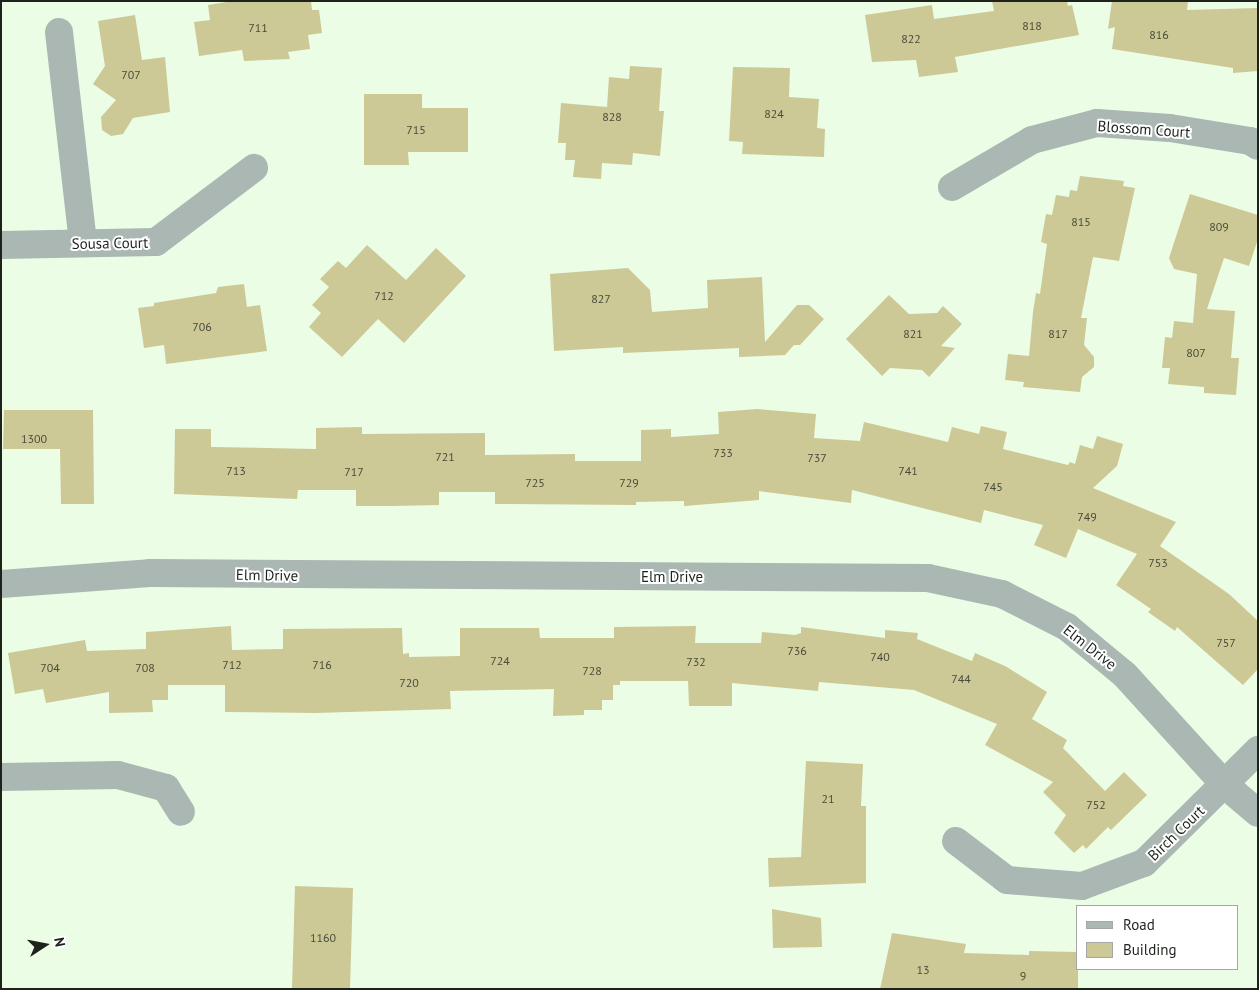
<!DOCTYPE html>
<html>
<head>
<meta charset="utf-8">
<style>
  body { margin:0 }
  #map { position:relative; width:1259px; height:990px; overflow:hidden; background:#ebfde5; font-family:"PT Sans",sans-serif }
  div>[style] { position:absolute }
  .building>* { inset:0; background:#ccc996 }
  .minor>* { height:28px; margin:-14px; padding:0 14px; transform-origin:14px; border-radius:14px; background:#aab7b2 }
  span { translate:-50% -50%; white-space:nowrap; text-align:center; line-height:1.15; -webkit-text-stroke:4px #fff; paint-order:stroke }
  .number-label { font-size:12px; color:#494c3a }
  .number-label span { -webkit-text-stroke-width:0 }
  .street-label { font-size:15px; color:#1d231b }
  .frame { position:absolute; inset:0; border:2px solid #1d231b; pointer-events:none }
  .legend { position:absolute; left:1076px; top:905px; width:162px; height:65px; box-sizing:border-box; background:#fff; border:1px solid #a5a7a4; margin:0; padding:6px 9px; list-style:none; font-size:15px; color:#1d231b }
  .legend li { display:flex; align-items:center; gap:10px; height:25px }
  .legend b { width:25px; border:1px solid #a5a7a4 }
  .north { position:absolute; left:20px; top:920px; width:50px; height:50px; -webkit-text-stroke:4px #fff; paint-order:stroke; rotate:79deg; font-size:14px; font-weight:700; line-height:20px; text-align:center; color:#1d231b }
  .north::after { content:''; display:block; margin:auto; width:18px; height:22px; background:#1d231b; clip-path:polygon(50% 0,100% 100%,50% 72%,0 100%) }
</style>
</head>
<body>
<div id="map">
  <div class="building">
    <div style="clip-path:polygon(233px 1px,311px 1px,312px 10px,319px 10px,322px 33px,308px 35px,310px 49px,288px 52px,290px 59px,244px 61px,242px 50px,199px 56px,194px 22px,210px 20px,208px 5px)"></div>
    <div style="clip-path:polygon(992px 1px,1067px 1px,1068px 6px,1072px 5px,1079px 35px,955px 57px,958px 72px,919px 77px,916px 60px,872px 62px,865px 15px,932px 5px,934px 19px,994px 11px)"></div>
    <div style="clip-path:polygon(1112px 1px,1188px 1px,1187px 10px,1258px 8px,1258px 71px,1233px 73px,1233px 68px,1112px 49px,1115px 27px,1108px 29px)"></div>
    <div style="clip-path:polygon(135px 15px,142px 60px,165px 57px,170px 112px,133px 118px,123px 134px,111px 136px,102px 130px,101px 117px,116px 100px,93px 84px,105px 66px,98px 21px)"></div>
    <div style="clip-path:polygon(630px 66px,662px 68px,659px 111px,664px 111px,660px 156px,633px 153px,632px 165px,602px 163px,601px 179px,573px 177px,575px 160px,565px 160px,566px 143px,558px 143px,561px 103px,607px 107px,609px 77px,629px 79px)"></div>
    <div style="clip-path:polygon(733px 67px,790px 68px,789px 97px,819px 99px,817px 128px,825px 129px,824px 157px,742px 154px,743px 142px,729px 141px)"></div>
    <div style="clip-path:polygon(364px 94px,422px 94px,422px 108px,468px 108px,468px 152px,408px 152px,409px 165px,364px 165px)"></div>
    <div style="clip-path:polygon(1080px 176px,1124px 181px,1123px 186px,1135px 188px,1119px 261px,1093px 257px,1081px 318px,1087px 318px,1084px 345px,1094px 357px,1094px 367px,1082px 377px,1080px 392px,1023px 387px,1024px 382px,1005px 380px,1008px 354px,1029px 356px,1033px 312px,1036px 293px,1040px 294px,1047px 244px,1041px 242px,1046px 214px,1052px 215px,1056px 195px,1069px 197px,1070px 190px,1077px 191px)"></div>
    <div style="clip-path:polygon(1190px 194px,1258px 215px,1258px 239px,1249px 266px,1224px 258px,1207px 309px,1235px 311px,1231px 358px,1239px 358px,1236px 395px,1204px 393px,1204px 387px,1168px 384px,1170px 368px,1162px 368px,1165px 337px,1172px 338px,1174px 321px,1193px 323px,1197px 274px,1174px 269px,1169px 258px)"></div>
    <div style="clip-path:polygon(367px 245px,406px 280px,436px 248px,466px 276px,404px 343px,378px 319px,342px 357px,309px 327px,321px 313px,312px 305px,329px 287px,320px 279px,338px 261px,346px 268px)"></div>
    <div style="clip-path:polygon(628px 268px,650px 290px,652px 312px,708px 308px,707px 280px,762px 277px,765px 342px,797px 305px,809px 305px,824px 319px,800px 345px,794px 345px,785px 355px,739px 357px,739px 348px,623px 353px,623px 347px,554px 351px,550px 274px)"></div>
    <div style="clip-path:polygon(244px 284px,247px 307px,260px 305px,267px 351px,166px 364px,164px 345px,144px 348px,138px 308px,154px 306px,154px 303px,216px 293px,218px 287px)"></div>
    <div style="clip-path:polygon(889px 295px,909px 314px,937px 313px,943px 306px,962px 324px,941px 346px,955px 348px,929px 377px,922px 370px,890px 368px,882px 376px,846px 339px)"></div>
    <div style="clip-path:polygon(757px 409px,816px 414px,814px 438px,860px 441px,864px 422px,948px 442px,952px 427px,979px 434px,981px 426px,1007px 432px,1003px 449px,1068px 465px,1070px 462px,1075px 464px,1080px 445px,1093px 449px,1097px 436px,1123px 444px,1117px 466px,1093px 488px,1176px 522px,1160px 546px,1229px 594px,1258px 621px,1258px 669px,1243px 685px,1177px 627px,1175px 631px,1148px 612px,1151px 609px,1116px 585px,1137px 554px,1078px 529px,1066px 558px,1034px 545px,1043px 525px,984px 510px,981px 523px,852px 490px,851px 503px,759px 491px,759px 500px,684px 506px,684px 501px,636px 502px,636px 505px,495px 504px,495px 492px,439px 492px,439px 505px,392px 506px,356px 506px,356px 490px,298px 490px,297px 499px,174px 494px,175px 429px,211px 429px,211px 447px,316px 449px,316px 428px,362px 427px,362px 434px,485px 433px,485px 455px,575px 454px,575px 461px,641px 461px,641px 430px,671px 429px,671px 437px,719px 434px,718px 412px)"></div>
    <div style="clip-path:polygon(4px 410px,93px 410px,94px 504px,61px 504px,60px 449px,3px 449px)"></div>
    <div style="clip-path:polygon(231px 626px,232px 650px,283px 649px,283px 629px,402px 628px,403px 654px,409px 653px,409px 657px,460px 656px,460px 628px,539px 628px,540px 638px,614px 638px,614px 627px,696px 626px,695px 643px,761px 643px,762px 632px,795px 635px,801px 633px,801px 627px,885px 638px,885px 630px,918px 633px,917px 639px,972px 661px,975px 653px,1005px 666px,1047px 692px,1032px 719px,1067px 740px,1063px 748px,1105px 791px,1124px 772px,1147px 795px,1111px 830px,1108px 827px,1086px 849px,1083px 845px,1074px 853px,1054px 833px,1066px 815px,1043px 792px,1053px 782px,985px 745px,997px 724px,914px 690px,819px 682px,818px 691px,732px 683px,732px 706px,689px 706px,688px 681px,620px 681px,620px 685px,613px 685px,613px 700px,602px 700px,602px 710px,584px 710px,584px 715px,553px 716px,554px 689px,450px 691px,451px 709px,315px 713px,225px 712px,225px 685px,168px 685px,168px 700px,152px 700px,153px 712px,109px 713px,109px 692px,46px 703px,43px 689px,15px 694px,8px 653px,85px 640px,87px 651px,146px 649px,146px 632px)"></div>
    <div style="clip-path:polygon(806px 761px,863px 764px,861px 806px,866px 806px,866px 883px,769px 887px,768px 858px,801px 857px)"></div>
    <div style="clip-path:polygon(295px 886px,353px 888px,350px 989px,292px 989px)"></div>
    <div style="clip-path:polygon(772px 909px,821px 918px,822px 947px,773px 948px)"></div>
    <div style="clip-path:polygon(892px 933px,966px 944px,964px 953px,1029px 955px,1029px 951px,1078px 952px,1078px 989px,880px 989px)"></div>
  </div>
  <div class="minor">
    <div style="left:59px;top:32px;width:212px;rotate:83.5deg"></div>
    <div style="left:952px;top:187px;width:93px;rotate:-30.4deg"></div>
    <div style="left:1032px;top:140px;width:67px;rotate:-14.7deg"></div>
    <div style="left:1097px;top:123px;width:73px;rotate:3.9deg"></div>
    <div style="left:1170px;top:128px;width:81px;rotate:9.2deg"></div>
    <div style="left:1250px;top:141px;width:9px;rotate:32deg"></div>
    <div style="left:1px;top:245px;width:155px;rotate:-1.1deg"></div>
    <div style="left:156px;top:242px;width:123px;rotate:-37.1deg"></div>
    <div style="left:1px;top:584px;width:149px;rotate:-4.2deg"></div>
    <div style="left:150px;top:573px;width:778px;rotate:0.37deg"></div>
    <div style="left:928px;top:578px;width:76px;rotate:12.2deg"></div>
    <div style="left:1002px;top:594px;width:73px;rotate:26.9deg"></div>
    <div style="left:1067px;top:627px;width:75px;rotate:39.6deg"></div>
    <div style="left:1125px;top:675px;width:149px;rotate:47.7deg"></div>
    <div style="left:1225px;top:785px;width:43px;rotate:40.3deg"></div>
    <div style="left:1px;top:777px;width:117px;rotate:-1deg"></div>
    <div style="left:118px;top:775px;width:50px;rotate:15.2deg"></div>
    <div style="left:166px;top:788px;width:28px;rotate:58deg"></div>
    <div style="left:956px;top:841px;width:64px;rotate:37.4deg"></div>
    <div style="left:1007px;top:880px;width:75px;rotate:4.6deg"></div>
    <div style="left:1082px;top:886px;width:66px;rotate:-20.4deg"></div>
    <div style="left:1144px;top:863px;width:161px;rotate:-44.7deg"></div>
  </div>
  <div class="number-label">
    <span style="left:1032px;top:26px">818</span>
    <span style="left:258px;top:28px">711</span>
    <span style="left:1159px;top:35px">816</span>
    <span style="left:911px;top:39px">822</span>
    <span style="left:131px;top:75px">707</span>
    <span style="left:774px;top:114px">824</span>
    <span style="left:612px;top:117px">828</span>
    <span style="left:416px;top:130px">715</span>
    <span style="left:1081px;top:222px">815</span>
    <span style="left:1219px;top:227px">809</span>
    <span style="left:384px;top:296px">712</span>
    <span style="left:601px;top:299px">827</span>
    <span style="left:202px;top:327px">706</span>
    <span style="left:913px;top:334px">821</span>
    <span style="left:1058px;top:334px">817</span>
    <span style="left:1196px;top:353px">807</span>
    <span style="left:34px;top:439px">1300</span>
    <span style="left:723px;top:453px">733</span>
    <span style="left:445px;top:457px">721</span>
    <span style="left:817px;top:458px">737</span>
    <span style="left:236px;top:471px">713</span>
    <span style="left:908px;top:471px">741</span>
    <span style="left:354px;top:472px">717</span>
    <span style="left:535px;top:483px">725</span>
    <span style="left:629px;top:483px">729</span>
    <span style="left:993px;top:487px">745</span>
    <span style="left:1087px;top:517px">749</span>
    <span style="left:1158px;top:563px">753</span>
    <span style="left:1226px;top:643px">757</span>
    <span style="left:797px;top:651px">736</span>
    <span style="left:880px;top:657px">740</span>
    <span style="left:500px;top:661px">724</span>
    <span style="left:696px;top:662px">732</span>
    <span style="left:232px;top:665px">712</span>
    <span style="left:322px;top:665px">716</span>
    <span style="left:50px;top:668px">704</span>
    <span style="left:145px;top:668px">708</span>
    <span style="left:592px;top:671px">728</span>
    <span style="left:961px;top:679px">744</span>
    <span style="left:409px;top:683px">720</span>
    <span style="left:828px;top:799px">21</span>
    <span style="left:1096px;top:805px">752</span>
    <span style="left:323px;top:938px">1160</span>
    <span style="left:923px;top:970px">13</span>
    <span style="left:1023px;top:976px">9</span>
  </div>
  <div class="street-label">
    <span style="left:1144px;top:129px;rotate:4deg">Blossom Court</span>
    <span style="left:110px;top:243px;rotate:-1deg">Sousa Court</span>
    <span style="left:267px;top:575px;rotate:1deg">Elm Drive</span>
    <span style="left:672px;top:577px">Elm Drive</span>
    <span style="left:1090px;top:647px;rotate:38deg">Elm Drive</span>
    <span style="left:1176px;top:833px;rotate:-44deg">Birch Court</span>
  </div>
  <div class="frame"></div>
  <ul class="legend">
  <li><b style="height:6px;background:#aab7b2"></b>Road</li>
  <li><b style="height:14px;background:#ccc996"></b>Building</li>
  </ul>
  <div class="north">N</div>
</div>
</body>
</html>
